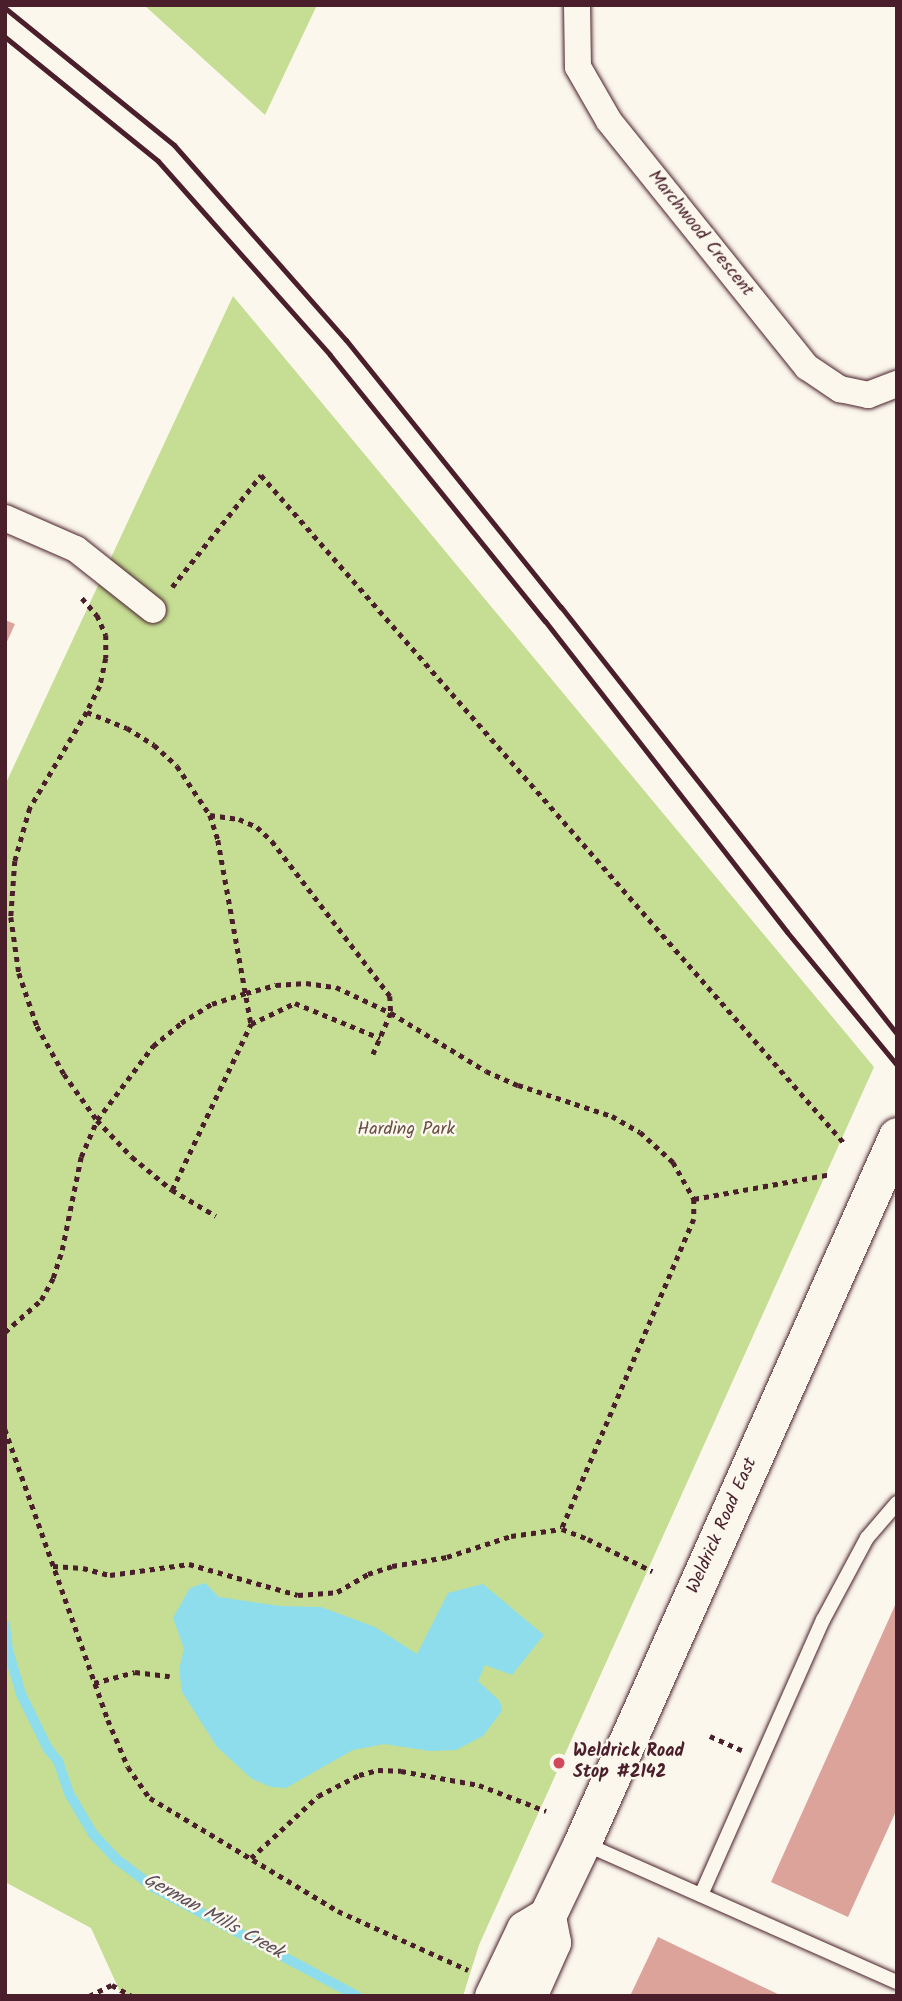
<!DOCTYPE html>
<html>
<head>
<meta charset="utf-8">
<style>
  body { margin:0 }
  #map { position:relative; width:902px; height:2001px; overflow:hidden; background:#fbf7ec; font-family:Kalam,sans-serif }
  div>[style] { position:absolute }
  .green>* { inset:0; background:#c5de94 }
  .water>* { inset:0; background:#8eddec }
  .stream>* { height:10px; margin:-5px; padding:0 5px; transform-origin:5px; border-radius:5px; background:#8eddec }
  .building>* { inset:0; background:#dca39b }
  .path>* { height:4.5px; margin-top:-2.25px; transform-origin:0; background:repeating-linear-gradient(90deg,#4a1f2b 0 5px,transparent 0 10px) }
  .roads { filter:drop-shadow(0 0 2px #4a1f2b) drop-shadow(0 0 2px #4a1f2b) }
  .lane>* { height:14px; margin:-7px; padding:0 7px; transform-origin:7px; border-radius:7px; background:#fbf7ec }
  .street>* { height:26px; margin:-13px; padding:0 13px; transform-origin:13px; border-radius:13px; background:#fbf7ec }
  .secondary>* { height:37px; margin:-18.5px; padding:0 18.5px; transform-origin:18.5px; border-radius:18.5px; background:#fbf7ec }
  .rail>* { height:5px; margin:-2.5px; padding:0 2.5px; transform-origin:2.5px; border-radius:2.5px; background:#4a1f2b }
  .dots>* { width:19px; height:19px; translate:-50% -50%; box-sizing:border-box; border:4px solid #fbf7ec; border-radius:50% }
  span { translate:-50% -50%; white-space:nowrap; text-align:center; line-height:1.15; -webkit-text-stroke:5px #fbf7ec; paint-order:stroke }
  .street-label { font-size:18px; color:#4a1f2b }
  .park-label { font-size:18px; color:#694f45 }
  .poi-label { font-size:18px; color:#4a1f2b; font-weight:700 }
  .left { translate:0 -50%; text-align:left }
  .water-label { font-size:19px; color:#5b4e5b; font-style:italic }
  .frame { position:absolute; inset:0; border:7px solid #4a1f2b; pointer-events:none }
</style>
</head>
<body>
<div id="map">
  <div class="green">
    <div style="clip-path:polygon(144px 5px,317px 5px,265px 115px)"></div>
    <div style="clip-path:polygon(233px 296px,874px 1067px,479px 1945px,463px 1996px,122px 1996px,91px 1928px,5px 1882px,5px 785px)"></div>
  </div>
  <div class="water">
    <div style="clip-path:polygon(205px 1583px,219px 1597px,280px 1606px,321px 1607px,375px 1627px,417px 1654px,448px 1593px,483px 1584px,544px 1635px,512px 1675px,485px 1665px,478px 1681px,500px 1701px,502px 1711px,483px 1736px,456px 1750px,430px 1751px,384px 1744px,353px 1750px,286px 1788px,271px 1787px,252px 1779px,217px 1747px,182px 1692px,179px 1669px,184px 1649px,173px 1618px,190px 1588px)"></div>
  </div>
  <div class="stream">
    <div style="left:5px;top:1625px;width:25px;rotate:83deg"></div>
    <div style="left:8px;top:1650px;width:46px;rotate:73.5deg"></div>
    <div style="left:21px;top:1694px;width:61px;rotate:63.9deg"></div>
    <div style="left:48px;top:1749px;width:16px;rotate:50deg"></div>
    <div style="left:58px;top:1761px;width:36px;rotate:71deg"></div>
    <div style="left:70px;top:1795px;width:45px;rotate:59.5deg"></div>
    <div style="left:93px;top:1834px;width:33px;rotate:47deg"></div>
    <div style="left:115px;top:1858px;width:48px;rotate:37.3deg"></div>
    <div style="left:153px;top:1887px;width:231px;rotate:28.1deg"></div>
  </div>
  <div class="building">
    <div style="clip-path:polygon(5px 620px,15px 624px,5px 646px)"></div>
    <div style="clip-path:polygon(897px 1601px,897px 1809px,848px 1917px,771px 1882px)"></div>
    <div style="clip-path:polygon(658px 1937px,782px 1996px,630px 1996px)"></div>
  </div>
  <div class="path">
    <div style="left:172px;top:587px;width:143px;rotate:-51.5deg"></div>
    <div style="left:261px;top:475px;width:888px;rotate:48.88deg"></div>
    <div style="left:82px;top:598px;width:23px;rotate:49deg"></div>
    <div style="left:97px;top:615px;width:22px;rotate:66deg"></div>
    <div style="left:106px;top:635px;width:23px;rotate:90deg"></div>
    <div style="left:106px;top:658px;width:29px;rotate:102deg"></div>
    <div style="left:100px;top:686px;width:29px;rotate:117deg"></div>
    <div style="left:87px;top:712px;width:112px;rotate:120.7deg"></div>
    <div style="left:30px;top:808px;width:55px;rotate:105.8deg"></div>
    <div style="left:15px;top:861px;width:56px;rotate:94.1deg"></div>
    <div style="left:11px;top:917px;width:57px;rotate:81.9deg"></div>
    <div style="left:19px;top:973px;width:56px;rotate:71.2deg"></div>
    <div style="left:37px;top:1026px;width:55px;rotate:60.6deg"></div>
    <div style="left:64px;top:1074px;width:57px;rotate:54.3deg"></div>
    <div style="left:97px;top:1120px;width:51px;rotate:46.6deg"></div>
    <div style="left:132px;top:1157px;width:52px;rotate:39.5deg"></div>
    <div style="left:172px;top:1190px;width:51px;rotate:30.6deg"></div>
    <div style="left:87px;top:712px;width:43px;rotate:21.8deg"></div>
    <div style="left:127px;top:728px;width:32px;rotate:32deg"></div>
    <div style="left:154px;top:745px;width:31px;rotate:42deg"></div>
    <div style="left:177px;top:766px;width:59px;rotate:56deg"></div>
    <div style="left:210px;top:815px;width:26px;rotate:72deg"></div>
    <div style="left:218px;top:840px;width:187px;rotate:79.8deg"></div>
    <div style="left:210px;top:815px;width:29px;rotate:8deg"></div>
    <div style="left:239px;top:819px;width:20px;rotate:24deg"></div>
    <div style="left:257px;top:827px;width:21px;rotate:43deg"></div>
    <div style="left:272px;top:841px;width:195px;rotate:52.7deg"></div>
    <div style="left:390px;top:996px;width:17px;rotate:87deg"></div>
    <div style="left:391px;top:1013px;width:48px;rotate:113.4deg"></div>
    <div style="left:172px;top:1190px;width:184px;rotate:-64.6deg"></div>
    <div style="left:251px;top:1024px;width:49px;rotate:-25.5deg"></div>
    <div style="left:295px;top:1003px;width:92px;rotate:22.4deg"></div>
    <div style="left:694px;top:1199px;width:139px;rotate:-10.3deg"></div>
    <div style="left:5px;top:1332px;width:48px;rotate:-41.6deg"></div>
    <div style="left:41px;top:1300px;width:25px;rotate:-61deg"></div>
    <div style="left:53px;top:1278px;width:29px;rotate:-72deg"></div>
    <div style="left:62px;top:1250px;width:95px;rotate:-78.5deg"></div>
    <div style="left:81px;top:1157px;width:40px;rotate:-66.6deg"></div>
    <div style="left:97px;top:1120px;width:93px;rotate:-52.9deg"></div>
    <div style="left:153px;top:1046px;width:36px;rotate:-39deg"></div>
    <div style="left:181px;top:1023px;width:36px;rotate:-32deg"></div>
    <div style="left:212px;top:1004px;width:36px;rotate:-18deg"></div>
    <div style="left:246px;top:993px;width:31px;rotate:-15deg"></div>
    <div style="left:276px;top:985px;width:30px;rotate:-4deg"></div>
    <div style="left:306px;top:983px;width:30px;rotate:8deg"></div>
    <div style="left:336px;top:987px;width:61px;rotate:25.3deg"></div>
    <div style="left:391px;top:1013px;width:111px;rotate:31.4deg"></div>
    <div style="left:486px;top:1071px;width:35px;rotate:24deg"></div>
    <div style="left:518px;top:1085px;width:99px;rotate:18.3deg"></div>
    <div style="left:612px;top:1116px;width:32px;rotate:30deg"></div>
    <div style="left:640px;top:1132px;width:45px;rotate:42.3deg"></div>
    <div style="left:673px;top:1162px;width:43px;rotate:60.4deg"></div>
    <div style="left:694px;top:1199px;width:20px;rotate:90deg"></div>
    <div style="left:694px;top:1219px;width:337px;rotate:113.1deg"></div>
    <div style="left:5px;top:1429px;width:309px;rotate:70.5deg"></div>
    <div style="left:108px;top:1720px;width:51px;rotate:66.9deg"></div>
    <div style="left:128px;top:1767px;width:38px;rotate:55deg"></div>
    <div style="left:150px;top:1798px;width:219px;rotate:31deg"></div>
    <div style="left:338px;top:1911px;width:143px;rotate:24.4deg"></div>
    <div style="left:53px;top:1566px;width:30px;rotate:4deg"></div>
    <div style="left:83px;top:1568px;width:28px;rotate:15deg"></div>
    <div style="left:110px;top:1575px;width:80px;rotate:-7.9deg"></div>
    <div style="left:189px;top:1564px;width:113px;rotate:15.9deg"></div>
    <div style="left:298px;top:1595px;width:39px;rotate:-4deg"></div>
    <div style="left:337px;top:1592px;width:36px;rotate:-30deg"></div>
    <div style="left:368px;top:1574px;width:25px;rotate:-18deg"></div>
    <div style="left:392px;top:1566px;width:56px;rotate:-9.3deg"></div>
    <div style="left:447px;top:1557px;width:67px;rotate:-18.2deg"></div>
    <div style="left:511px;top:1536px;width:51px;rotate:-7.8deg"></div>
    <div style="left:562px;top:1529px;width:28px;rotate:21deg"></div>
    <div style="left:588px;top:1539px;width:72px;rotate:26.6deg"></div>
    <div style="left:94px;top:1683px;width:42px;rotate:-15deg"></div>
    <div style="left:135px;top:1672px;width:35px;rotate:7deg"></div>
    <div style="left:710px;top:1736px;width:35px;rotate:24deg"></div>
    <div style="left:251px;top:1858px;width:91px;rotate:-42.8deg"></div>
    <div style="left:318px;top:1796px;width:46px;rotate:-27.1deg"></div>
    <div style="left:359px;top:1775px;width:20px;rotate:-15deg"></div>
    <div style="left:378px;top:1770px;width:23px;rotate:2deg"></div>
    <div style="left:401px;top:1771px;width:79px;rotate:10.2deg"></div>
    <div style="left:479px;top:1785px;width:72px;rotate:21.2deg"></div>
    <div style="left:89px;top:1996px;width:25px;rotate:-26deg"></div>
    <div style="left:112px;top:1985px;width:23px;rotate:29deg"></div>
  </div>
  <div class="roads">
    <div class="lane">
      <div style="left:583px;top:1843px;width:343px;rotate:23.9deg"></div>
      <div style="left:701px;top:1895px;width:301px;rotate:-66.1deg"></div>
      <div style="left:823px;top:1620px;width:93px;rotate:-61.8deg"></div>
      <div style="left:867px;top:1538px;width:46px;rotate:-49.4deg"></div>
    </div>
    <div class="street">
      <div style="left:577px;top:5px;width:62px;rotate:89.1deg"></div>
      <div style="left:578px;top:67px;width:62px;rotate:60.1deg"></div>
      <div style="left:609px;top:121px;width:316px;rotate:51.2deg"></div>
      <div style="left:807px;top:367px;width:40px;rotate:34deg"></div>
      <div style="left:840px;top:389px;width:29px;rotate:12deg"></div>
      <div style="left:868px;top:395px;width:31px;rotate:-21deg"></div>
      <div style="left:5px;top:518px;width:77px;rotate:23.6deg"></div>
      <div style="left:76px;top:549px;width:98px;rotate:38.4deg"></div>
    </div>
    <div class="secondary">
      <div style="left:493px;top:1996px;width:74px;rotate:-64.5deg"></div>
      <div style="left:525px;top:1929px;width:26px;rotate:-31deg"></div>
      <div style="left:547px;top:1916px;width:81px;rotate:-64.4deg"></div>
      <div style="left:582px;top:1843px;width:774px;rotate:-65.98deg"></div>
      <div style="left:528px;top:1996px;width:59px;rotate:-66deg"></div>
      <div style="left:552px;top:1942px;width:26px;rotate:-101deg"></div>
    </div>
  </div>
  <div class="rail">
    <div style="left:5px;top:8px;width:218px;rotate:39deg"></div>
    <div style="left:174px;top:145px;width:260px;rotate:48.6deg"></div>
    <div style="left:346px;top:340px;width:343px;rotate:51.2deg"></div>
    <div style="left:561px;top:607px;width:543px;rotate:51.8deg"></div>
    <div style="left:5px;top:37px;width:197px;rotate:39deg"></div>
    <div style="left:158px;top:161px;width:259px;rotate:48.4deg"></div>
    <div style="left:330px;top:355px;width:342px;rotate:51.1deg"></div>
    <div style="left:545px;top:621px;width:394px;rotate:52.1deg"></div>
    <div style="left:787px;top:932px;width:173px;rotate:50.4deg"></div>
  </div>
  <div class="dots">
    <div style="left:559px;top:1763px;background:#d1495b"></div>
  </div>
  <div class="street-label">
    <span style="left:700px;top:234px;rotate:51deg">Marchwood Crescent</span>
    <span style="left:723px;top:1526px;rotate:-66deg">Weldrick Road East</span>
  </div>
  <div class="park-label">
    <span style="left:406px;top:1130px">Harding Park</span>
  </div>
  <div class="poi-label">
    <span class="left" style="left:573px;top:1763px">Weldrick Road<br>Stop #2142</span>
  </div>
  <div class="water-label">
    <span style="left:213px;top:1917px;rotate:29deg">German Mills Creek</span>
  </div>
  <div class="frame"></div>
</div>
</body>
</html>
